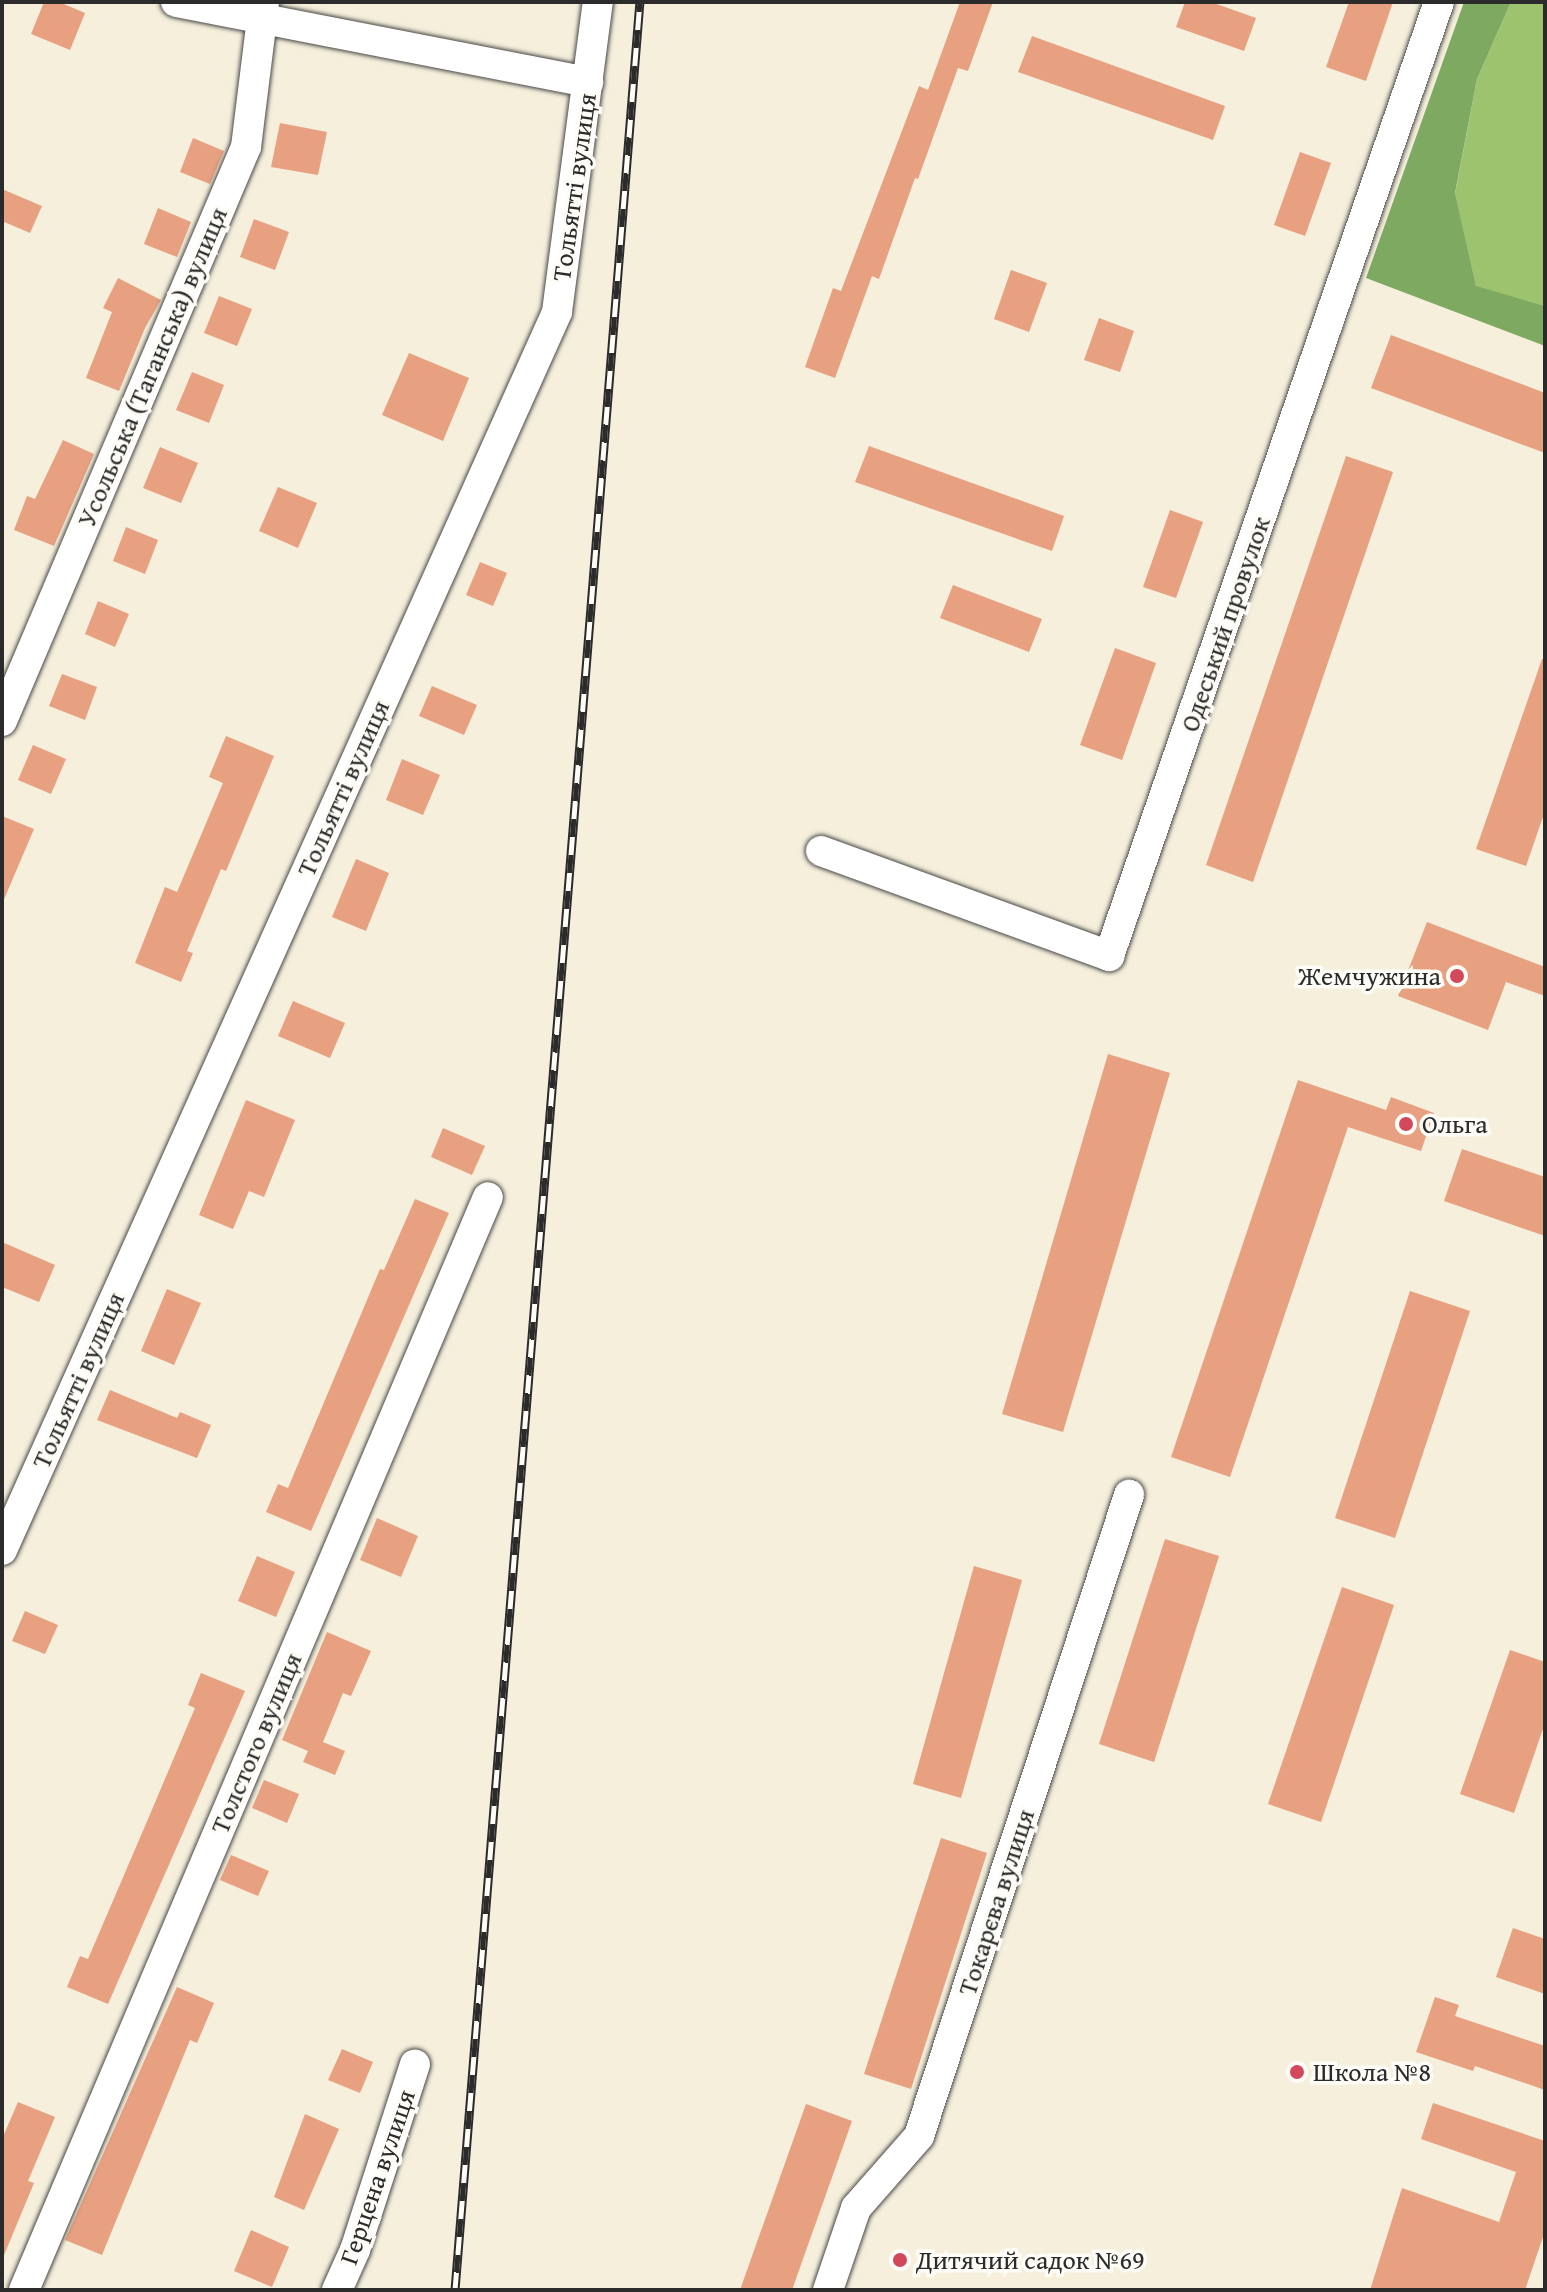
<!DOCTYPE html>
<html>
<head>
<meta charset="utf-8">
<style>
  body { margin:0 }
  #map { position:relative; width:1547px; height:2292px; overflow:hidden; background:#f5efdc; font-family:"Gentium Book Plus",serif }
  div>[style] { position:absolute }
  .green>* { inset:0; background:#9dc36e }
  .forest>* { inset:0; background:#7ea961 }
  .building>* { inset:0; background:#e7a080 }
  .roads { filter:drop-shadow(0 0 2px #494846) drop-shadow(0 0 2px #494846) }
  .minor>* { height:30px; margin:-15px; padding:0 15px; transform-origin:15px; border-radius:15px; background:#fff }
  .rail>* { height:9px; margin-top:-4.5px; transform-origin:0; background:repeating-linear-gradient(90deg,#fdfcf7 0 18px,#2b2b2b 0 36px); box-sizing:border-box; border-block:2px solid #2b2b2b }
  .dots>* { width:22px; height:22px; translate:-50% -50%; box-sizing:border-box; border:4px solid #fdfcf7; border-radius:50% }
  span { translate:-50% -50%; white-space:nowrap; text-align:center; line-height:1.15; -webkit-text-stroke:7px #fdfcf7; paint-order:stroke }
  .street-label { font-size:26px; color:#2b2b2b }
  .poi-label { font-size:26px; color:#2b2b2b }
  .right { translate:-100% -50%; text-align:right }
  .left { translate:0 -50%; text-align:left }
  .frame { position:absolute; inset:0; border:4px solid #2b2b2b; pointer-events:none }
</style>
</head>
<body>
<div id="map">
  <div class="green">
    <div style="clip-path:polygon(1511px 2px,1545px 2px,1545px 306px,1476px 287px,1455px 194px,1477px 79px)"></div>
  </div>
  <div class="forest">
    <div style="clip-path:polygon(1464px 2px,1511px 2px,1477px 79px,1455px 193px,1476px 286px,1545px 306px,1545px 346px,1366px 278px)"></div>
  </div>
  <div class="building">
    <div style="clip-path:polygon(44px 2px,59px 2px,85px 13px,70px 50px,31px 34px)"></div>
    <div style="clip-path:polygon(960px 2px,993px 2px,968px 71px,958px 68px,918px 179px,915px 178px,879px 279px,872px 276px,835px 378px,805px 367px,833px 288px,841px 291px,919px 86px,928px 90px)"></div>
    <div style="clip-path:polygon(1185px 2px,1211px 2px,1256px 18px,1244px 51px,1176px 27px)"></div>
    <div style="clip-path:polygon(1349px 2px,1393px 2px,1366px 81px,1326px 67px)"></div>
    <div style="clip-path:polygon(1032px 36px,1225px 106px,1213px 140px,1018px 72px)"></div>
    <div style="clip-path:polygon(280px 123px,327px 132px,318px 175px,271px 167px)"></div>
    <div style="clip-path:polygon(193px 138px,224px 151px,210px 184px,180px 172px)"></div>
    <div style="clip-path:polygon(1300px 152px,1331px 163px,1305px 236px,1274px 225px)"></div>
    <div style="clip-path:polygon(2px 189px,42px 206px,30px 233px,2px 221px)"></div>
    <div style="clip-path:polygon(158px 208px,191px 222px,177px 257px,144px 244px)"></div>
    <div style="clip-path:polygon(254px 219px,289px 232px,275px 270px,240px 257px)"></div>
    <div style="clip-path:polygon(1011px 270px,1047px 283px,1029px 332px,994px 319px)"></div>
    <div style="clip-path:polygon(118px 278px,161px 300px,145px 328px,119px 391px,86px 378px,112px 312px,103px 308px)"></div>
    <div style="clip-path:polygon(219px 296px,252px 309px,237px 346px,204px 333px)"></div>
    <div style="clip-path:polygon(1099px 318px,1134px 331px,1120px 372px,1084px 360px)"></div>
    <div style="clip-path:polygon(1391px 335px,1545px 393px,1545px 453px,1371px 388px)"></div>
    <div style="clip-path:polygon(409px 353px,469px 378px,443px 441px,382px 415px)"></div>
    <div style="clip-path:polygon(192px 372px,224px 385px,209px 423px,176px 410px)"></div>
    <div style="clip-path:polygon(63px 440px,94px 454px,54px 546px,14px 530px,27px 496px,35px 499px)"></div>
    <div style="clip-path:polygon(869px 446px,1064px 516px,1052px 551px,855px 482px)"></div>
    <div style="clip-path:polygon(160px 447px,198px 463px,181px 503px,143px 488px)"></div>
    <div style="clip-path:polygon(1346px 456px,1393px 472px,1253px 882px,1206px 865px)"></div>
    <div style="clip-path:polygon(278px 487px,317px 503px,298px 548px,259px 531px)"></div>
    <div style="clip-path:polygon(1170px 510px,1203px 522px,1176px 598px,1143px 587px)"></div>
    <div style="clip-path:polygon(126px 527px,158px 540px,145px 574px,113px 561px)"></div>
    <div style="clip-path:polygon(480px 562px,507px 573px,493px 606px,466px 595px)"></div>
    <div style="clip-path:polygon(953px 585px,1042px 619px,1029px 652px,940px 618px)"></div>
    <div style="clip-path:polygon(98px 601px,129px 614px,115px 647px,85px 634px)"></div>
    <div style="clip-path:polygon(1115px 648px,1156px 663px,1122px 760px,1080px 745px)"></div>
    <div style="clip-path:polygon(1542px 659px,1545px 660px,1545px 811px,1526px 866px,1476px 849px)"></div>
    <div style="clip-path:polygon(62px 674px,97px 687px,85px 720px,49px 706px)"></div>
    <div style="clip-path:polygon(432px 686px,477px 705px,464px 735px,419px 716px)"></div>
    <div style="clip-path:polygon(226px 736px,274px 756px,226px 871px,221px 869px,187px 951px,193px 953px,181px 982px,135px 963px,165px 887px,177px 892px,223px 783px,209px 777px)"></div>
    <div style="clip-path:polygon(33px 745px,66px 759px,51px 794px,18px 780px)"></div>
    <div style="clip-path:polygon(402px 759px,440px 775px,423px 815px,386px 800px)"></div>
    <div style="clip-path:polygon(2px 816px,34px 829px,2px 904px)"></div>
    <div style="clip-path:polygon(356px 859px,389px 873px,366px 931px,332px 917px)"></div>
    <div style="clip-path:polygon(1427px 922px,1545px 967px,1545px 996px,1506px 982px,1488px 1030px,1398px 996px)"></div>
    <div style="clip-path:polygon(293px 1001px,345px 1023px,330px 1058px,278px 1036px)"></div>
    <div style="clip-path:polygon(1108px 1054px,1170px 1073px,1063px 1432px,1002px 1414px)"></div>
    <div style="clip-path:polygon(1298px 1080px,1386px 1110px,1391px 1097px,1434px 1113px,1421px 1151px,1348px 1127px,1230px 1477px,1171px 1457px)"></div>
    <div style="clip-path:polygon(246px 1100px,295px 1120px,264px 1197px,249px 1191px,233px 1229px,199px 1215px)"></div>
    <div style="clip-path:polygon(443px 1128px,485px 1146px,472px 1175px,431px 1157px)"></div>
    <div style="clip-path:polygon(1462px 1149px,1545px 1177px,1545px 1236px,1444px 1201px)"></div>
    <div style="clip-path:polygon(415px 1199px,449px 1213px,311px 1531px,266px 1512px,278px 1484px,288px 1488px,380px 1269px,384px 1270px)"></div>
    <div style="clip-path:polygon(2px 1242px,55px 1265px,39px 1302px,2px 1287px)"></div>
    <div style="clip-path:polygon(167px 1289px,201px 1303px,174px 1365px,141px 1351px)"></div>
    <div style="clip-path:polygon(1410px 1291px,1470px 1311px,1395px 1538px,1335px 1518px)"></div>
    <div style="clip-path:polygon(110px 1390px,177px 1418px,180px 1412px,211px 1425px,197px 1458px,97px 1420px)"></div>
    <div style="clip-path:polygon(377px 1518px,418px 1536px,401px 1577px,360px 1560px)"></div>
    <div style="clip-path:polygon(1165px 1539px,1219px 1556px,1154px 1762px,1099px 1744px)"></div>
    <div style="clip-path:polygon(257px 1556px,295px 1572px,276px 1617px,238px 1601px)"></div>
    <div style="clip-path:polygon(974px 1566px,1022px 1580px,961px 1798px,913px 1784px)"></div>
    <div style="clip-path:polygon(1342px 1587px,1394px 1605px,1321px 1822px,1268px 1804px)"></div>
    <div style="clip-path:polygon(25px 1611px,58px 1625px,45px 1654px,12px 1641px)"></div>
    <div style="clip-path:polygon(327px 1632px,371px 1651px,351px 1696px,343px 1693px,323px 1742px,345px 1751px,335px 1775px,303px 1762px,308px 1751px,282px 1740px)"></div>
    <div style="clip-path:polygon(1510px 1650px,1545px 1662px,1545px 1723px,1514px 1813px,1460px 1794px)"></div>
    <div style="clip-path:polygon(201px 1673px,245px 1691px,108px 2004px,67px 1987px,80px 1956px,88px 1959px,151px 1812px,195px 1708px,188px 1705px)"></div>
    <div style="clip-path:polygon(264px 1780px,299px 1794px,287px 1823px,252px 1808px)"></div>
    <div style="clip-path:polygon(941px 1838px,987px 1853px,911px 2089px,864px 2074px)"></div>
    <div style="clip-path:polygon(231px 1855px,269px 1871px,258px 1896px,220px 1880px)"></div>
    <div style="clip-path:polygon(1513px 1928px,1545px 1939px,1545px 1994px,1496px 1977px)"></div>
    <div style="clip-path:polygon(177px 1987px,214px 2003px,197px 2043px,190px 2040px,102px 2255px,65px 2240px)"></div>
    <div style="clip-path:polygon(1435px 1997px,1459px 2005px,1455px 2016px,1545px 2046px,1545px 2090px,1475px 2066px,1473px 2071px,1416px 2052px)"></div>
    <div style="clip-path:polygon(342px 2049px,373px 2062px,360px 2093px,328px 2080px)"></div>
    <div style="clip-path:polygon(18px 2102px,55px 2117px,28px 2181px,34px 2183px,2px 2260px,2px 2139px)"></div>
    <div style="clip-path:polygon(1433px 2103px,1545px 2141px,1545px 2231px,1525px 2290px,1370px 2290px,1402px 2188px,1499px 2222px,1516px 2172px,1421px 2139px)"></div>
    <div style="clip-path:polygon(806px 2104px,852px 2121px,792px 2290px,740px 2290px)"></div>
    <div style="clip-path:polygon(305px 2114px,339px 2129px,304px 2210px,274px 2197px)"></div>
    <div style="clip-path:polygon(251px 2230px,289px 2247px,272px 2287px,234px 2271px)"></div>
  </div>
  <div class="roads">
    <div class="minor">
      <div style="left:176px;top:2px;width:420px;rotate:11deg"></div>
      <div style="left:2px;top:721px;width:624px;rotate:-66.97deg"></div>
      <div style="left:246px;top:147px;width:146px;rotate:-82.9deg"></div>
      <div style="left:821px;top:851px;width:307px;rotate:20deg"></div>
      <div style="left:1109px;top:956px;width:1009px;rotate:-70.92deg"></div>
      <div style="left:2px;top:1550px;width:1357px;rotate:-65.85deg"></div>
      <div style="left:557px;top:312px;width:313px;rotate:-82.5deg"></div>
      <div style="left:24px;top:2290px;width:1187px;rotate:-67deg"></div>
      <div style="left:337px;top:2290px;width:44px;rotate:-65.8deg"></div>
      <div style="left:355px;top:2250px;width:195px;rotate:-72.1deg"></div>
      <div style="left:828px;top:2290px;width:87px;rotate:-71.1deg"></div>
      <div style="left:856px;top:2208px;width:96px;rotate:-48.8deg"></div>
      <div style="left:919px;top:2136px;width:675px;rotate:-71.86deg"></div>
    </div>
  </div>
  <div class="rail">
    <div style="left:455px;top:2290px;width:2295px;rotate:-85.38deg"></div>
  </div>
  <div class="dots">
    <div style="left:1457px;top:976px;background:#d1495b"></div>
    <div style="left:1406px;top:1124px;background:#d1495b"></div>
    <div style="left:1297px;top:2072px;background:#d1495b"></div>
    <div style="left:900px;top:2260px;background:#d1495b"></div>
  </div>
  <div class="street-label">
    <span style="left:574px;top:187px;rotate:-82deg">Тольятті вулиця</span>
    <span style="left:152px;top:367px;rotate:-67deg">Усольська (Таганська) вулиця</span>
    <span style="left:1225px;top:624px;rotate:-71deg">Одеський провулок</span>
    <span style="left:343px;top:788px;rotate:-66deg">Тольятті вулиця</span>
    <span style="left:78px;top:1380px;rotate:-66deg">Тольятті вулиця</span>
    <span style="left:256px;top:1743px;rotate:-67deg">Толстого вулиця</span>
    <span style="left:996px;top:1902px;rotate:-72deg">Токарєва вулиця</span>
    <span style="left:377px;top:2177px;rotate:-71deg">Герцена вулиця</span>
  </div>
  <div class="poi-label">
    <span class="right" style="left:1441px;top:976px">Жемчужина</span>
    <span class="left" style="left:1422px;top:1124px">Ольга</span>
    <span class="left" style="left:1313px;top:2072px">Школа №8</span>
    <span class="left" style="left:916px;top:2260px">Дитячий садок №69</span>
  </div>
  <div class="frame"></div>
</div>
</body>
</html>
